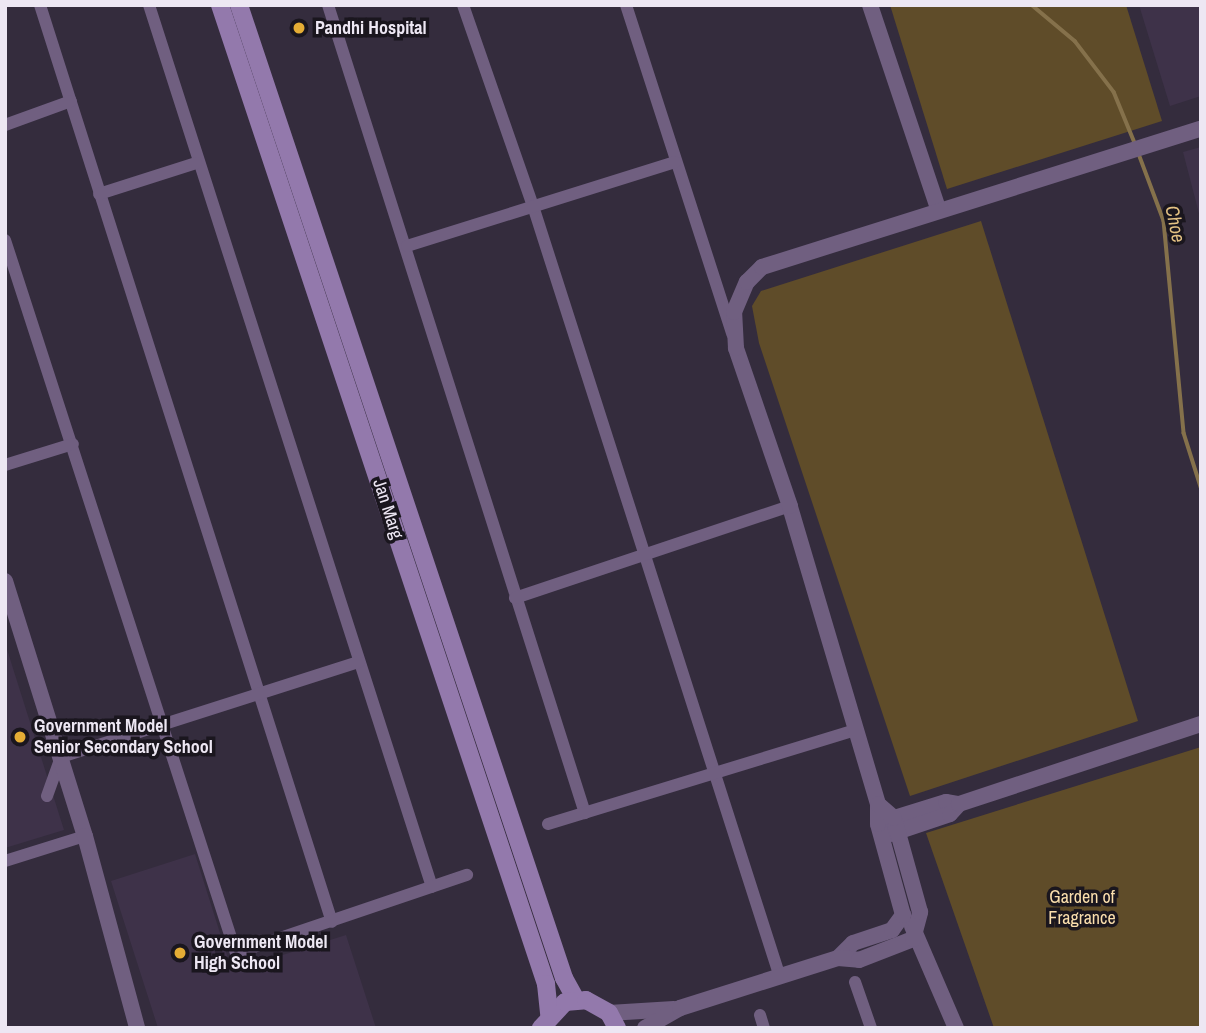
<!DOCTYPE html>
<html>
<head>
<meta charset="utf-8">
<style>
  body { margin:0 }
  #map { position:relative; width:1206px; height:1033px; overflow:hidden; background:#342c3d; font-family:"Archivo Narrow",sans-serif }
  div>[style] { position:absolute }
  .built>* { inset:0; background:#3e3249 }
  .green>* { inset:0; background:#5f4c29 }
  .stream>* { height:3.5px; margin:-1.75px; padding:0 1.75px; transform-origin:1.75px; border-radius:1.75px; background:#85714b }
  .minor>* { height:12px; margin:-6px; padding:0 6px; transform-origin:6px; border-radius:6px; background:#705f80 }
  .tertiary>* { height:16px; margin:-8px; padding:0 8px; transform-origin:8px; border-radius:8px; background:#705f80 }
  .secondary>* { height:18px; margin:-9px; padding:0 9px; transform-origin:9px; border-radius:9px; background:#9379ac }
  .dots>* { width:19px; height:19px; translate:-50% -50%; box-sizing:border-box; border:4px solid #1a161e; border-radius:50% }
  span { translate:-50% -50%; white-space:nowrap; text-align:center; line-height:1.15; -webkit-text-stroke:7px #1a161e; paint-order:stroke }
  .poi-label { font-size:18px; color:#ede7f3; font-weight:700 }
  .left { translate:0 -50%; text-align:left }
  .street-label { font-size:18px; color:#ede7f3 }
  .park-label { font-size:18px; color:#fbdfad }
  .water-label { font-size:19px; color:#e4c284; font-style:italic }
  .frame { position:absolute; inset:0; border:7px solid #ede7f3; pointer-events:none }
</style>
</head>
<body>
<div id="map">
  <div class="built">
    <div style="clip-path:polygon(1139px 5px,1201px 5px,1201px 96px,1170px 106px)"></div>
    <div style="clip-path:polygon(1201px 147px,1201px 221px,1183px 152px)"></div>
    <div style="clip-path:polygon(5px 643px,64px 830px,5px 848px)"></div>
    <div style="clip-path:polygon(195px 854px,232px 971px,346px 935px,376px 1028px,158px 1028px,111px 881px)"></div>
  </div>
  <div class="green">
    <div style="clip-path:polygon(890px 5px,1126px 5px,1162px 121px,947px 189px)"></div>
    <div style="clip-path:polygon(981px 221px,1138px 721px,910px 796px,759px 343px,752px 306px,761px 291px)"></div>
    <div style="clip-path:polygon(1201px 747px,1201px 1028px,994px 1028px,926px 833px)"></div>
  </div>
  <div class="stream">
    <div style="left:1032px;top:5px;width:56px;rotate:39.9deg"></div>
    <div style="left:1075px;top:41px;width:64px;rotate:52.6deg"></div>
    <div style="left:1114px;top:92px;width:55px;rotate:67.6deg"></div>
    <div style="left:1139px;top:154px;width:72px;rotate:69.5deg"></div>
    <div style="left:1164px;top:221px;width:213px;rotate:84.6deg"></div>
    <div style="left:1184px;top:433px;width:57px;rotate:72.5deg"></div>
  </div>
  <div class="minor">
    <div style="left:40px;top:5px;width:962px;rotate:72.34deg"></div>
    <div style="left:149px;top:5px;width:926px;rotate:72.21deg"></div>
    <div style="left:328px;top:5px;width:848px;rotate:72.36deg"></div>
    <div style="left:463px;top:5px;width:213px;rotate:70.8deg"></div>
    <div style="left:533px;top:206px;width:810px;rotate:72.24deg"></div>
    <div style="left:626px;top:5px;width:346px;rotate:72.1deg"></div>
    <div style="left:5px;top:125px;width:70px;rotate:-20deg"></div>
    <div style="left:99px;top:194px;width:102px;rotate:-17.7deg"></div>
    <div style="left:5px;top:240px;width:749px;rotate:72.05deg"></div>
    <div style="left:236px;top:953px;width:244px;rotate:-18.7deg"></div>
    <div style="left:407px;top:246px;width:281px;rotate:-17.4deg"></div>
    <div style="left:5px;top:465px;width:71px;rotate:-17.2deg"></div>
    <div style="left:515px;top:598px;width:290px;rotate:-18.5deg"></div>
    <div style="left:47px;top:796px;width:41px;rotate:-70.3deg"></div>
    <div style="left:61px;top:757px;width:313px;rotate:-17.7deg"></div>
    <div style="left:548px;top:824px;width:318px;rotate:-17deg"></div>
    <div style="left:5px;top:861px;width:84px;rotate:-17.4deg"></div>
    <div style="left:855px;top:982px;width:49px;rotate:70.8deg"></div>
    <div style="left:760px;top:1015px;width:14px;rotate:73deg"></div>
  </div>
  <div class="tertiary">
    <div style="left:870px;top:5px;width:214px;rotate:71.5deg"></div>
    <div style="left:5px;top:581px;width:267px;rotate:72.6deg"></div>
    <div style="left:85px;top:836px;width:199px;rotate:74.8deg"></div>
    <div style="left:885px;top:821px;width:64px;rotate:-17.3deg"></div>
    <div style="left:946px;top:802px;width:13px;rotate:9deg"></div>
    <div style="left:891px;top:834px;width:62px;rotate:-18.7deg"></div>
    <div style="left:950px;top:814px;width:13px;rotate:-48deg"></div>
    <div style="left:959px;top:804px;width:255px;rotate:-18.3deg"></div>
    <div style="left:912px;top:926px;width:111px;rotate:66.7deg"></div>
    <div style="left:838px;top:958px;width:21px;rotate:-45deg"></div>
    <div style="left:853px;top:943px;width:41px;rotate:-18.4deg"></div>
    <div style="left:892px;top:930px;width:19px;rotate:-54deg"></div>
    <div style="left:903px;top:915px;width:94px;rotate:-105.4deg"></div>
    <div style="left:878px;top:824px;width:20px;rotate:-90deg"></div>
    <div style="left:878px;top:804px;width:311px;rotate:-106.5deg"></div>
    <div style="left:790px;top:506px;width:167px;rotate:-108.9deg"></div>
    <div style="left:736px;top:348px;width:36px;rotate:-93deg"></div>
    <div style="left:734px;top:312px;width:33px;rotate:-67deg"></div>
    <div style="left:747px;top:282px;width:21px;rotate:-45deg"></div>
    <div style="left:762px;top:267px;width:460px;rotate:-17.5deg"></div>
    <div style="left:609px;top:1013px;width:65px;rotate:-3.5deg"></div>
    <div style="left:645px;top:1028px;width:40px;rotate:-29.7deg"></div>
    <div style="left:680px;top:1008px;width:166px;rotate:-17.6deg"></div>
    <div style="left:838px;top:958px;width:21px;rotate:5deg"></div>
    <div style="left:859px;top:960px;width:58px;rotate:-21.3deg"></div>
    <div style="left:913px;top:939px;width:28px;rotate:-75deg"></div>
    <div style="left:920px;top:912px;width:98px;rotate:-105.5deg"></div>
    <div style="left:894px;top:818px;width:21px;rotate:-139deg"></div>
  </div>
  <div class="secondary">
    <div style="left:220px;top:5px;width:1032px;rotate:71.58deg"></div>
    <div style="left:546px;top:984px;width:30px;rotate:84deg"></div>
    <div style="left:239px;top:5px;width:1026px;rotate:71.53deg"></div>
    <div style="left:564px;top:978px;width:26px;rotate:61deg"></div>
    <div style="left:541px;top:1028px;width:35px;rotate:-47deg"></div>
    <div style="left:565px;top:1002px;width:21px;rotate:-5deg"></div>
    <div style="left:586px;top:1000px;width:26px;rotate:29deg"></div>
    <div style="left:609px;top:1013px;width:17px;rotate:62deg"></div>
  </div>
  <div class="dots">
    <div style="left:299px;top:28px;background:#e5ad35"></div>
    <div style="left:20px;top:737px;background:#e5ad35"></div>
    <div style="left:180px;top:953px;background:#e5ad35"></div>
  </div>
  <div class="poi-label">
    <span class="left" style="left:315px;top:28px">Pandhi Hospital</span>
    <span class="left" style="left:34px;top:737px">Government Model<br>Senior Secondary School</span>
    <span class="left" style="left:194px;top:953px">Government Model<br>High School</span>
  </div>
  <div class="street-label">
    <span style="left:388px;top:509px;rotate:72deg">Jan Marg</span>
  </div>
  <div class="park-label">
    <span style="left:1082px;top:908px">Garden of<br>Fragrance</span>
  </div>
  <div class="water-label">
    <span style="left:1175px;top:224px;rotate:78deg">Choe</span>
  </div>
  <div class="frame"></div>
</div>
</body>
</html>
